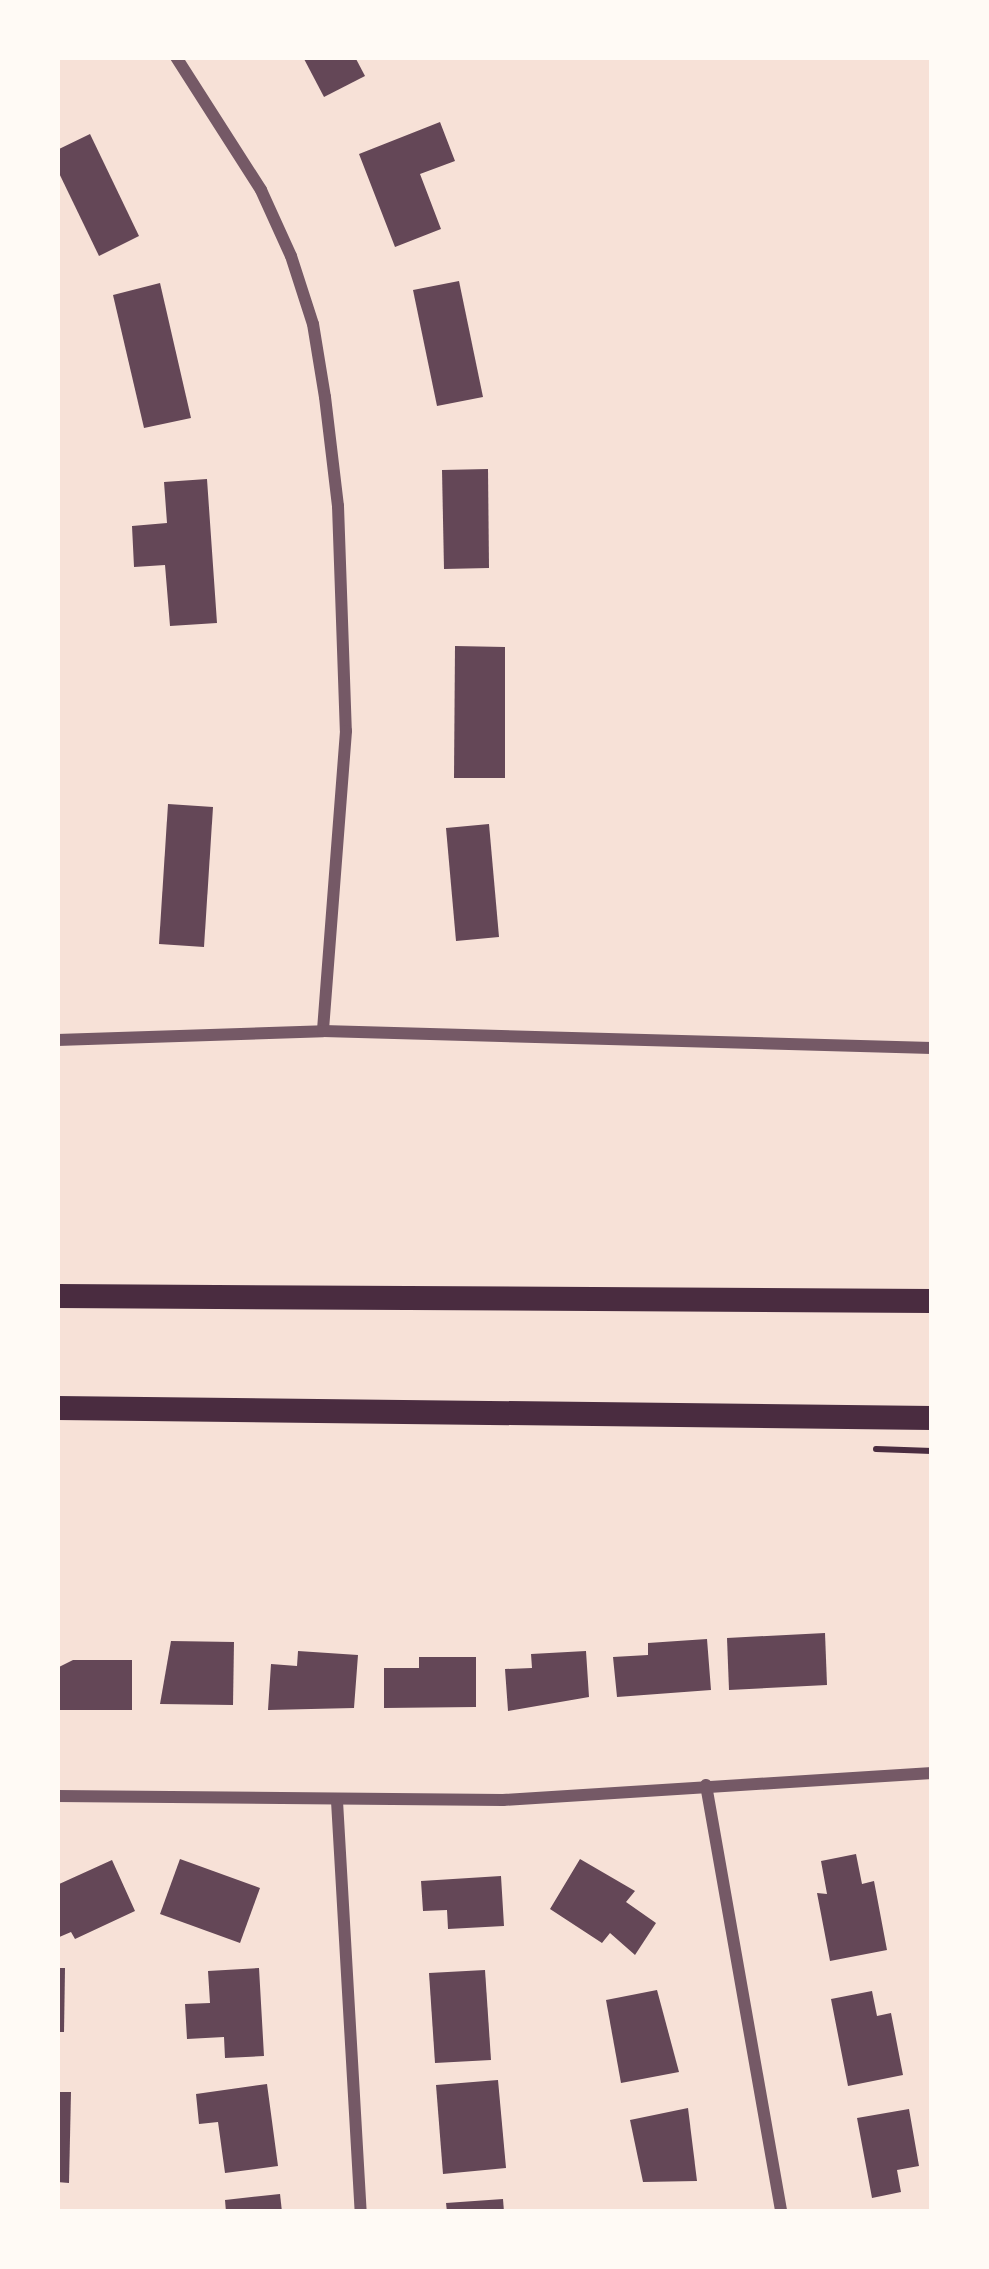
<!DOCTYPE html>
<html>
<head>
<meta charset="utf-8">
<style>
  body { margin:0 }
  #map { position:relative; width:989px; height:2269px; overflow:hidden; background:#f7e1d7; font-family:Karla,sans-serif }
  div>[style] { position:absolute }
  .building>* { inset:0; background:#644757 }
  .path>* { height:6px; margin:-3px; padding:0 3px; transform-origin:3px; border-radius:3px; background:#4a2c40 }
  .minor>* { height:12px; margin:-6px; padding:0 6px; transform-origin:6px; border-radius:6px; background:#755966 }
  .trunk>* { height:24px; margin:-12px; padding:0 12px; transform-origin:12px; border-radius:12px; background:#4a2c40 }
  span { translate:-50% -50%; white-space:nowrap; text-align:center; line-height:1.15; -webkit-text-stroke:10px #fffaf5; paint-order:stroke }
  .frame { position:absolute; inset:0; border:60px solid #fffaf5; pointer-events:none }
</style>
</head>
<body>
<div id="map">
  <div class="building">
    <div style="clip-path:polygon(303px 57px,355px 57px,365px 76px,324px 97px)"></div>
    <div style="clip-path:polygon(440px 122px,455px 161px,420px 174px,441px 229px,395px 247px,359px 154px)"></div>
    <div style="clip-path:polygon(90px 134px,139px 236px,99px 256px,57px 169px,57px 150px)"></div>
    <div style="clip-path:polygon(459px 281px,483px 397px,437px 406px,413px 290px)"></div>
    <div style="clip-path:polygon(160px 283px,191px 418px,144px 428px,113px 295px)"></div>
    <div style="clip-path:polygon(488px 469px,489px 568px,444px 569px,442px 470px)"></div>
    <div style="clip-path:polygon(207px 479px,217px 623px,170px 626px,165px 565px,134px 567px,132px 526px,167px 523px,164px 482px)"></div>
    <div style="clip-path:polygon(455px 646px,505px 647px,505px 778px,454px 778px)"></div>
    <div style="clip-path:polygon(168px 804px,213px 807px,204px 947px,159px 944px)"></div>
    <div style="clip-path:polygon(489px 824px,499px 937px,456px 941px,446px 828px)"></div>
    <div style="clip-path:polygon(825px 1633px,827px 1685px,729px 1690px,727px 1638px)"></div>
    <div style="clip-path:polygon(707px 1639px,711px 1690px,617px 1697px,613px 1657px,648px 1655px,648px 1643px)"></div>
    <div style="clip-path:polygon(171px 1641px,234px 1642px,233px 1705px,160px 1704px)"></div>
    <div style="clip-path:polygon(298px 1651px,358px 1655px,354px 1708px,268px 1710px,271px 1664px,297px 1666px)"></div>
    <div style="clip-path:polygon(586px 1651px,589px 1697px,508px 1711px,505px 1669px,532px 1668px,531px 1654px)"></div>
    <div style="clip-path:polygon(419px 1657px,476px 1657px,476px 1707px,384px 1708px,384px 1668px,419px 1668px)"></div>
    <div style="clip-path:polygon(73px 1660px,132px 1660px,132px 1710px,57px 1710px,57px 1668px)"></div>
    <div style="clip-path:polygon(856px 1854px,862px 1884px,874px 1881px,887px 1950px,830px 1961px,817px 1893px,827px 1894px,821px 1861px)"></div>
    <div style="clip-path:polygon(180px 1859px,260px 1888px,240px 1943px,160px 1914px)"></div>
    <div style="clip-path:polygon(580px 1859px,635px 1891px,626px 1902px,656px 1923px,635px 1955px,610px 1933px,602px 1943px,550px 1909px)"></div>
    <div style="clip-path:polygon(112px 1860px,135px 1911px,75px 1939px,71px 1932px,57px 1938px,57px 1885px)"></div>
    <div style="clip-path:polygon(501px 1876px,504px 1926px,448px 1929px,447px 1910px,423px 1911px,421px 1881px)"></div>
    <div style="clip-path:polygon(57px 1968px,65px 1968px,64px 2032px,57px 2032px)"></div>
    <div style="clip-path:polygon(259px 1968px,264px 2056px,225px 2058px,224px 2037px,187px 2039px,185px 2004px,210px 2003px,208px 1971px)"></div>
    <div style="clip-path:polygon(485px 1970px,491px 2060px,435px 2063px,429px 1973px)"></div>
    <div style="clip-path:polygon(657px 1990px,679px 2072px,621px 2083px,606px 2000px)"></div>
    <div style="clip-path:polygon(872px 1991px,877px 2016px,891px 2013px,903px 2075px,848px 2086px,831px 1999px)"></div>
    <div style="clip-path:polygon(498px 2080px,506px 2168px,443px 2174px,436px 2085px)"></div>
    <div style="clip-path:polygon(267px 2084px,278px 2166px,225px 2173px,218px 2122px,199px 2124px,196px 2094px)"></div>
    <div style="clip-path:polygon(57px 2092px,71px 2092px,69px 2183px,57px 2182px)"></div>
    <div style="clip-path:polygon(688px 2108px,697px 2181px,643px 2182px,630px 2120px)"></div>
    <div style="clip-path:polygon(909px 2109px,919px 2166px,897px 2170px,901px 2192px,872px 2198px,857px 2118px)"></div>
    <div style="clip-path:polygon(280px 2194px,282px 2212px,226px 2212px,225px 2200px)"></div>
    <div style="clip-path:polygon(503px 2199px,504px 2212px,447px 2212px,446px 2203px)"></div>
  </div>
  <div class="path">
    <div style="left:876px;top:1449px;width:56px;rotate:2deg"></div>
  </div>
  <div class="minor">
    <div style="left:176px;top:57px;width:158px;rotate:57.4deg"></div>
    <div style="left:261px;top:190px;width:72px;rotate:65.6deg"></div>
    <div style="left:291px;top:256px;width:71px;rotate:72.1deg"></div>
    <div style="left:313px;top:324px;width:74px;rotate:80.7deg"></div>
    <div style="left:325px;top:397px;width:110px;rotate:83.2deg"></div>
    <div style="left:338px;top:506px;width:225px;rotate:88deg"></div>
    <div style="left:346px;top:731px;width:301px;rotate:94.4deg"></div>
    <div style="left:57px;top:1040px;width:266px;rotate:-1.9deg"></div>
    <div style="left:323px;top:1031px;width:609px;rotate:1.6deg"></div>
    <div style="left:706px;top:1785px;width:434px;rotate:80deg"></div>
    <div style="left:57px;top:1796px;width:446px;rotate:0.5deg"></div>
    <div style="left:503px;top:1800px;width:430px;rotate:-3.6deg"></div>
    <div style="left:337px;top:1801px;width:412px;rotate:86.7deg"></div>
  </div>
  <div class="trunk">
    <div style="left:57px;top:1296px;width:875px;rotate:0.33deg"></div>
    <div style="left:57px;top:1408px;width:875px;rotate:0.65deg"></div>
  </div>
  <div class="frame"></div>
</div>
</body>
</html>
